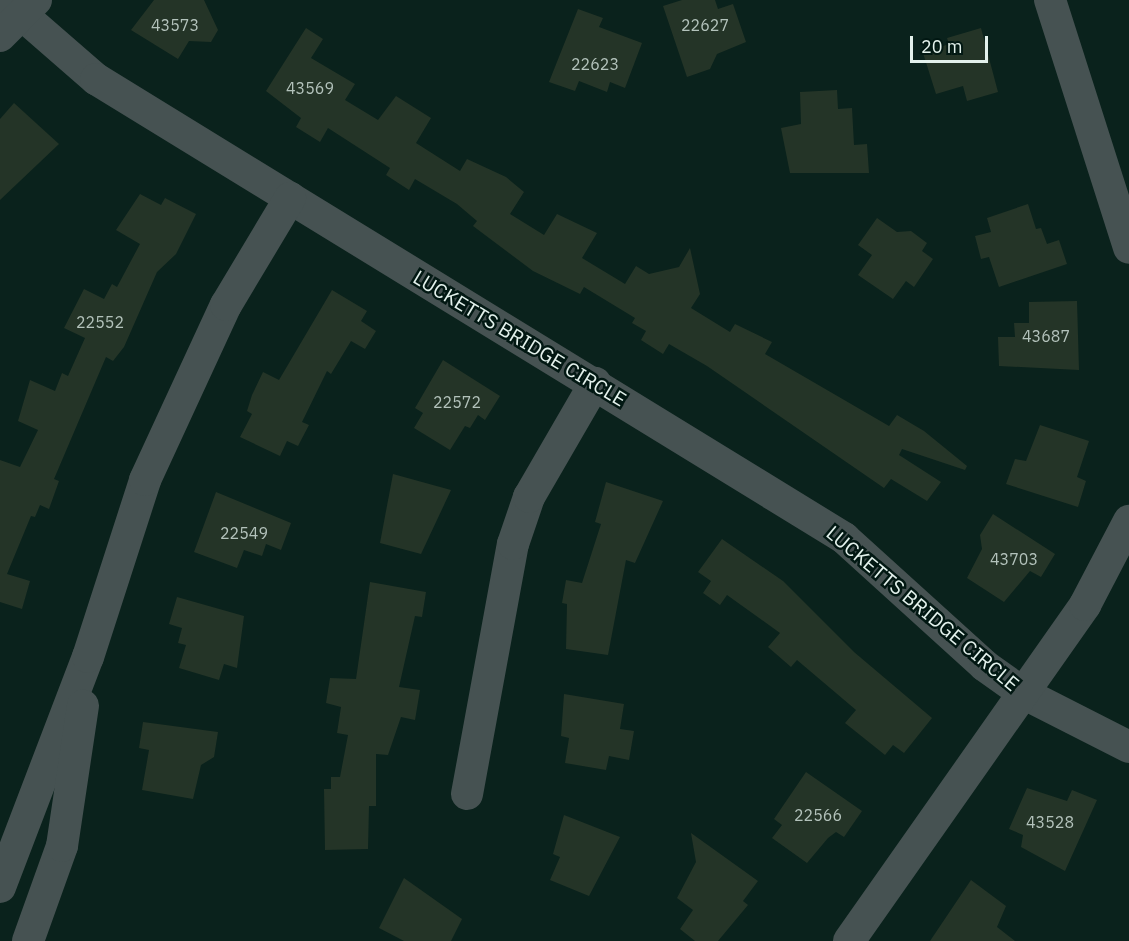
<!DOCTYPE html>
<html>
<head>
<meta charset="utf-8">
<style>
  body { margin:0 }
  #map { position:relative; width:1129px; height:941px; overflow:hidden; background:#0a221c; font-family:"IBM Plex Sans",sans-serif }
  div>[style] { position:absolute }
  .building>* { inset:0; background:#243427 }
  .street>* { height:32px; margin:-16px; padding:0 16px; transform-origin:16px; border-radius:16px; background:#465252 }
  span { translate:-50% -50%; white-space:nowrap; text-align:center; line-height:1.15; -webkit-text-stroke:5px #021813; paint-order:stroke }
  .number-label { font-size:16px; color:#b3c2bb }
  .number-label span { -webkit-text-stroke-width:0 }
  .street-label { font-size:20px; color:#e3f1ec }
  .scale { position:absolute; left:910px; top:36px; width:78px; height:27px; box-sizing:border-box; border:3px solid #e3f1ec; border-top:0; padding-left:8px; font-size:18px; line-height:21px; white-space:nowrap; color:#e3f1ec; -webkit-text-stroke:4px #021813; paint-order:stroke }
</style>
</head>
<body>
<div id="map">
  <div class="building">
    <div style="clip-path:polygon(154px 0,204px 0,218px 30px,211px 42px,189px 41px,178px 59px,131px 30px)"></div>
    <div style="clip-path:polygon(682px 0,715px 0,718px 9px,733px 4px,746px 42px,717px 54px,710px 69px,687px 77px,663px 6px)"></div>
    <div style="clip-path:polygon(578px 9px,603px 18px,599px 27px,642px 43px,625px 88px,610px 82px,607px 92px,579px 81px,575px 91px,549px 82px)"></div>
    <div style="clip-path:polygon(306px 28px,323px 39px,311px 58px,355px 84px,345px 100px,378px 120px,396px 96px,431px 118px,416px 143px,460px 171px,467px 159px,506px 177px,524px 192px,510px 214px,544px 235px,557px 214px,597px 233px,582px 258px,625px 284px,636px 266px,649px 274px,679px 267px,690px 248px,700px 294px,691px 308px,730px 332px,735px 324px,772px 342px,765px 354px,889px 426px,897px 415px,924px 431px,967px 466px,965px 470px,902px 449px,899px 455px,941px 482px,927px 501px,891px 479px,884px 488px,707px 366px,669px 344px,663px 354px,641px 340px,646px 331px,632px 323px,635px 318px,584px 287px,580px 294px,533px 271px,473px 226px,477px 221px,457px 204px,415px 179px,409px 190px,386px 175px,390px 168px,328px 128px,320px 142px,296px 127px,301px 118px,266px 91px)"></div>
    <div style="clip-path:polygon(981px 28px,998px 92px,967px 101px,963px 86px,936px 94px,923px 53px,949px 44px,947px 38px)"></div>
    <div style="clip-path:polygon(837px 90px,838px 109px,852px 108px,854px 145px,867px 144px,869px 173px,790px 173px,781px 128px,801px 124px,800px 92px)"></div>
    <div style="clip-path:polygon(14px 103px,59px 144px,0 200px,0 119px)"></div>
    <div style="clip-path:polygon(140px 194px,161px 205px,165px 198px,196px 214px,176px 254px,157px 272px,124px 347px,113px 361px,106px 357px,54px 479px,59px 481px,49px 509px,40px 505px,35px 517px,31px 516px,7px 574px,30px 581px,22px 609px,0 602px,0 460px,20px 467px,38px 430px,18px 421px,30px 380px,55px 391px,62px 373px,68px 376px,85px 338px,64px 328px,84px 289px,104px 299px,112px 284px,117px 287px,140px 244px,116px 230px)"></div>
    <div style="clip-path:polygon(1028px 204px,1036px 229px,1041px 228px,1047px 244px,1059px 240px,1067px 264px,999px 287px,989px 257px,981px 259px,975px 236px,991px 232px,987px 218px)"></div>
    <div style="clip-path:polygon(877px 218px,897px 232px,911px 231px,927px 243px,922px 251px,933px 259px,914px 287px,906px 281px,893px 299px,858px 275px,872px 255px,858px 245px)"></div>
    <div style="clip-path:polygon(332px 290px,367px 311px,361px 321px,376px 331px,365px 349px,351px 341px,331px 374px,327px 371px,302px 422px,309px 425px,298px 446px,287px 441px,280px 456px,240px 437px,252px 414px,247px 411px,252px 395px,263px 372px,279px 380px)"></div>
    <div style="clip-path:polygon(1077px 301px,1079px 370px,999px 366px,998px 337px,1015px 337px,1014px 323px,1029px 323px,1029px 302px)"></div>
    <div style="clip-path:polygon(443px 360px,500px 396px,485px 420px,478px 415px,470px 428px,465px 426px,450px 450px,414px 428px,423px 413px,415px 408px)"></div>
    <div style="clip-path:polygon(1040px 425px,1089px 441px,1077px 477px,1086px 481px,1078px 507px,1006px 484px,1015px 459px,1026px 461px)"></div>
    <div style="clip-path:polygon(393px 474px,451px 490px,421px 554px,380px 543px)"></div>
    <div style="clip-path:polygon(606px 482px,663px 501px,635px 563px,626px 560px,608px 655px,566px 649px,567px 604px,562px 603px,566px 580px,582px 583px,601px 524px,595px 522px)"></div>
    <div style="clip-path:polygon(216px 492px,291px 523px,281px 550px,266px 544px,262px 556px,244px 550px,237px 568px,194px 552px)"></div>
    <div style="clip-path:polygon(993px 514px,1055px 554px,1041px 577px,1030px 571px,1004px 602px,967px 578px,982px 549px,980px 535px)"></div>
    <div style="clip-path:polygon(722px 539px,783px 581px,854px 652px,932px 718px,904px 753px,893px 745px,885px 755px,845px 723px,856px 710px,797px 660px,791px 667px,768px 647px,780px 633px,727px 595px,720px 605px,703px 593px,711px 581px,698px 572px)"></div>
    <div style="clip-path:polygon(370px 582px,426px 592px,422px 617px,415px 616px,399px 687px,420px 690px,415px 720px,401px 717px,388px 755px,376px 754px,376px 806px,369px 806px,368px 849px,325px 850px,324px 789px,331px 789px,331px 777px,340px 777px,348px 735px,337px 733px,341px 707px,326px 703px,330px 678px,356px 679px)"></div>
    <div style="clip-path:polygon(177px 597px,244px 616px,237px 668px,224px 664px,219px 680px,179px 668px,186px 645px,178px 643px,182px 628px,169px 624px)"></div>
    <div style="clip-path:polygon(564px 694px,624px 704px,620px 729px,634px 731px,629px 760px,609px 756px,606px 770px,565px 763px,569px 738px,561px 736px)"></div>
    <div style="clip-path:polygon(143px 722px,218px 732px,214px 757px,201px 765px,193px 799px,142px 790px,149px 750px,139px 748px)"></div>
    <div style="clip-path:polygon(806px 772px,862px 811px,844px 837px,836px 832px,828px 838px,807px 863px,772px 838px,782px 825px,774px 819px)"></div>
    <div style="clip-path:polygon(1027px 788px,1067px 801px,1072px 790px,1097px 800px,1065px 871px,1021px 847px,1023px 835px,1009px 829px)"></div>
    <div style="clip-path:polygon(564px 815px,620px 837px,589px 896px,550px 880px,560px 857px,553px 854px)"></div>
    <div style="clip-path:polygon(691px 833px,758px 881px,743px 901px,748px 905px,718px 941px,695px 941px,680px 929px,693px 910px,677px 898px,696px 862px)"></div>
    <div style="clip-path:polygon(404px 878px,462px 919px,451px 941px,404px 941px,379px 928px)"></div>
    <div style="clip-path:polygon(971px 880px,1006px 906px,997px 927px,1015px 941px,930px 941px)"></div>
  </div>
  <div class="street">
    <div style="left:5px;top:0;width:121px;rotate:41deg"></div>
    <div style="left:96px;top:79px;width:878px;rotate:31.53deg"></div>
    <div style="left:844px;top:538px;width:190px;rotate:42.2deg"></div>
    <div style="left:985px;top:666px;width:47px;rotate:35.4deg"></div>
    <div style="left:1023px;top:693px;width:119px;rotate:27deg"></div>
    <div style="left:1050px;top:0;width:260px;rotate:72.3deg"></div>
    <div style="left:0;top:36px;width:51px;rotate:-45deg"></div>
    <div style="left:467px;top:794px;width:254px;rotate:-79.6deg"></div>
    <div style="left:513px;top:544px;width:50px;rotate:-71.2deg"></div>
    <div style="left:529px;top:497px;width:132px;rotate:-59.9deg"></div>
    <div style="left:0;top:887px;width:246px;rotate:-69.1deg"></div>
    <div style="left:88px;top:657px;width:186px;rotate:-72.1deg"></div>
    <div style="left:145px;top:480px;width:193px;rotate:-65.2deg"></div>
    <div style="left:226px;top:305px;width:125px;rotate:-59.1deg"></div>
    <div style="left:28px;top:941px;width:101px;rotate:-70.3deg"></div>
    <div style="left:62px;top:846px;width:142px;rotate:-81.5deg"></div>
    <div style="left:849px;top:941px;width:411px;rotate:-54.9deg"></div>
    <div style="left:1085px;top:605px;width:95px;rotate:-62.4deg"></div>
  </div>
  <div class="number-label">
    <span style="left:175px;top:25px">43573</span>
    <span style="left:705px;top:25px">22627</span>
    <span style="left:595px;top:64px">22623</span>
    <span style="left:310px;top:88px">43569</span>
    <span style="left:100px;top:322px">22552</span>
    <span style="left:1046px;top:336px">43687</span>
    <span style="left:457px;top:402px">22572</span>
    <span style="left:244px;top:533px">22549</span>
    <span style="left:1014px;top:559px">43703</span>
    <span style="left:818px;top:815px">22566</span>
    <span style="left:1050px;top:822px">43528</span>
  </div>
  <div class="street-label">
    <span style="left:520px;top:338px;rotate:31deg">LUCKETTS BRIDGE CIRCLE</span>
    <span style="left:923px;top:608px;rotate:40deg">LUCKETTS BRIDGE CIRCLE</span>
  </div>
  <div class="scale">20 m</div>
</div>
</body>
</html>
